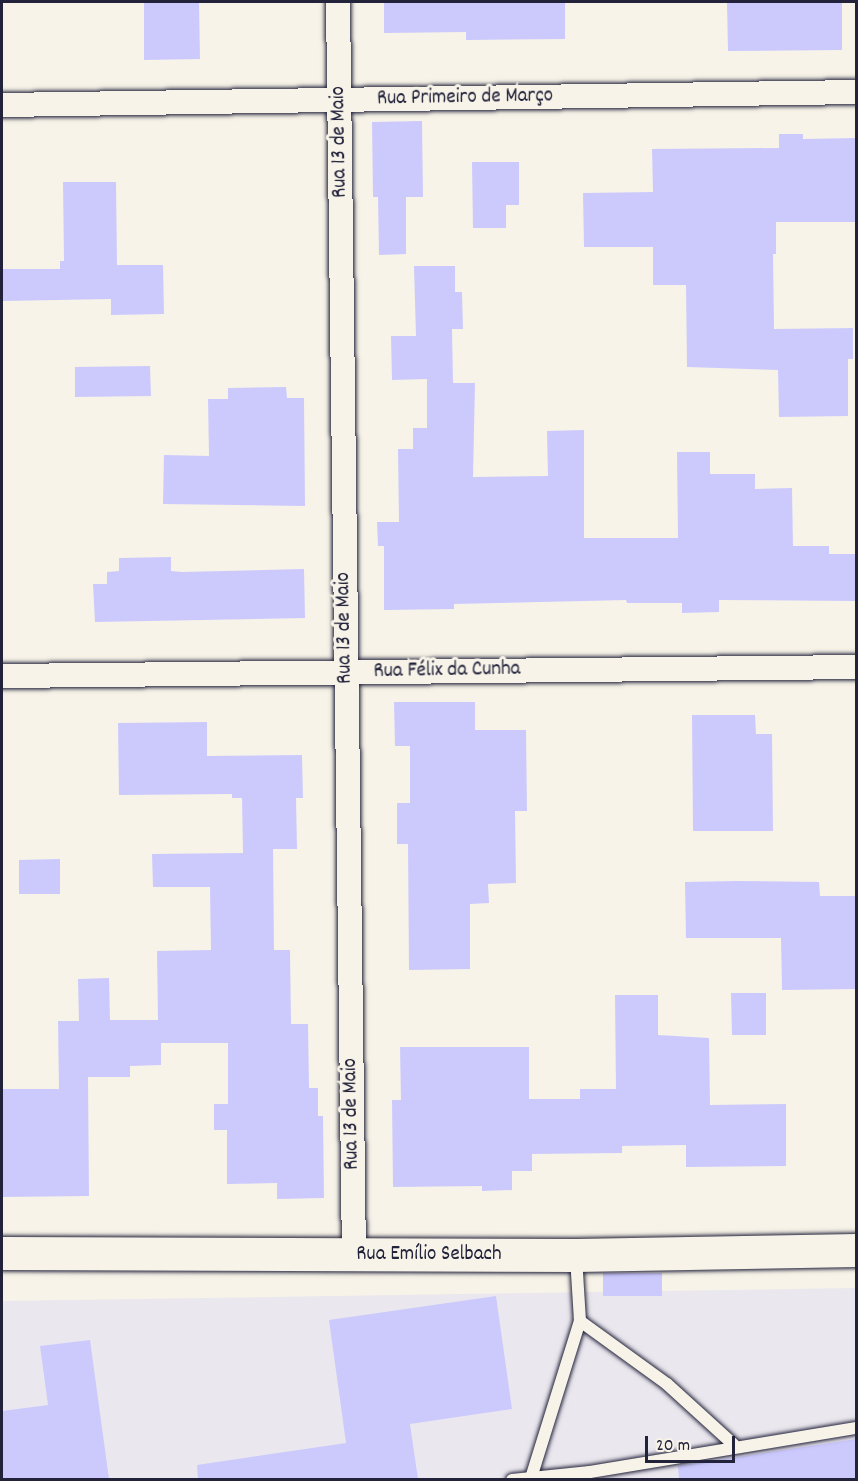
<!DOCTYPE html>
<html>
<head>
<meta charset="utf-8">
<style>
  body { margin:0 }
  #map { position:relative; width:858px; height:1481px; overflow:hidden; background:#f7f3e8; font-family:Dekko,sans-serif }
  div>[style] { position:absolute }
  .built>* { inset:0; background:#eae7ee }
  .building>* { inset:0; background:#cccafd }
  .roads { filter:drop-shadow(0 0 2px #22223b) drop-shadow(0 0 2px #22223b) }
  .lane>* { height:12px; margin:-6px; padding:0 6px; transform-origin:6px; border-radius:6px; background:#f7f3e8 }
  .street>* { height:24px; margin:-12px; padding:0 12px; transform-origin:12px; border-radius:12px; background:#f7f3e8 }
  .secondary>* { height:33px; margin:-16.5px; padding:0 16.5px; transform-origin:16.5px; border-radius:16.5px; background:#f7f3e8 }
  span { translate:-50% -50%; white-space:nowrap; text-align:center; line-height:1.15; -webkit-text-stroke:6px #f7f3e8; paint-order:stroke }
  .street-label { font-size:21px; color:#22223b }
  .frame { position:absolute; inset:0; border:3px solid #22223b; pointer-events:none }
  .scale { position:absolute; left:645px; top:1436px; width:90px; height:27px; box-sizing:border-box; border:3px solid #22223b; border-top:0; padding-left:8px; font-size:18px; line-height:21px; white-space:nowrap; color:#22223b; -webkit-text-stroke:4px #f7f3e8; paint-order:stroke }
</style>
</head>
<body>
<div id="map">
  <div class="built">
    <div style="clip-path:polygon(856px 1288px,856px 1479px,2px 1479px,2px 1301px)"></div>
  </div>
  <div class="building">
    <div style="clip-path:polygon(144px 2px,199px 2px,200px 59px,144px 60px)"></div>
    <div style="clip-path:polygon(384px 2px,565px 2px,565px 39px,466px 40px,466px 32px,384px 33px)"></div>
    <div style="clip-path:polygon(727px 2px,842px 2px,842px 50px,728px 51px)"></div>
    <div style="clip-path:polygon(422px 121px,423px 197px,406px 197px,406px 254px,379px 255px,378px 197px,373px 197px,372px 122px)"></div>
    <div style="clip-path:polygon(779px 134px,803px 134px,803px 139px,856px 138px,856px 222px,776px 222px,776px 254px,773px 254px,774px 329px,853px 328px,853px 359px,848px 359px,848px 416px,779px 417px,778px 370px,687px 367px,686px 285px,653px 285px,653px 247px,584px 247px,583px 193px,653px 192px,652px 149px,779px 148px)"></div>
    <div style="clip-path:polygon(472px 162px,519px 162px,519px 205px,506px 205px,506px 228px,473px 228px)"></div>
    <div style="clip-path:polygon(63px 182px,116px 182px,117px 265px,163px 265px,164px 314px,111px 315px,111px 299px,2px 301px,2px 269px,60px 269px,60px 261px,64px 261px)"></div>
    <div style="clip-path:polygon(414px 266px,455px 266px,455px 292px,462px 292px,463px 329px,452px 329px,453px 383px,475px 383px,473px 477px,548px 476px,547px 431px,584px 430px,584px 538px,678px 538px,677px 452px,710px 452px,710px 474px,755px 474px,755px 489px,792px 488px,793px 546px,829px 546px,829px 554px,856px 554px,856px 601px,719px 600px,719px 612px,682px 613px,682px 603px,627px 603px,626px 600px,454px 604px,454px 609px,384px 610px,384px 546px,378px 546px,377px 522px,399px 522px,398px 449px,413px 449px,413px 428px,427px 428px,427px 379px,392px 380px,391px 336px,416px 336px)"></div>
    <div style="clip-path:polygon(150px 366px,151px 396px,75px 397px,75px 367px)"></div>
    <div style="clip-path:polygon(286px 387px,287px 398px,304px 398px,305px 506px,163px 504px,164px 455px,209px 456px,208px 399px,228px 399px,228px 388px)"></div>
    <div style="clip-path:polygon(171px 557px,171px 571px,182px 572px,304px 569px,305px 618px,95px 622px,93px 584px,107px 584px,107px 572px,119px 571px,119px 558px)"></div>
    <div style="clip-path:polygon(394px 702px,475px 702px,475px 730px,526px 730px,527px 811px,515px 811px,516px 883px,488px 884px,489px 903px,470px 904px,470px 969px,409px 970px,408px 844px,397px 844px,397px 803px,410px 803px,410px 746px,395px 746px)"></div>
    <div style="clip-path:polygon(692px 715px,755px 715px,756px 734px,772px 734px,773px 831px,693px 831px)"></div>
    <div style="clip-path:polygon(207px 722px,207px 756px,302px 755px,303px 798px,296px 798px,297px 849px,273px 849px,274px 950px,290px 950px,291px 1024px,308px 1024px,309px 1088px,318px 1088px,318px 1116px,323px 1116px,324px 1198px,277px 1199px,277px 1183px,227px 1184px,227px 1130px,214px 1130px,214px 1104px,228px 1104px,228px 1043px,161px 1043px,161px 1065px,130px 1066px,130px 1077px,88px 1077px,89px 1196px,3px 1197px,2px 1089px,59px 1089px,58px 1021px,79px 1021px,78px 979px,109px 978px,110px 1020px,158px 1020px,157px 951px,211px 950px,210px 887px,153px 887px,152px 854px,243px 853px,242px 798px,232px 798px,232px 794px,119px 795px,118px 723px)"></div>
    <div style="clip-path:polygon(60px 859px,60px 894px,19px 894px,19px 860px)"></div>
    <div style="clip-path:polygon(737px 881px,819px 882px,820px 896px,856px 896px,856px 989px,782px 990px,781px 938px,686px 938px,685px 882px)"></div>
    <div style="clip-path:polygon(731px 993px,766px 993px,766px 1035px,732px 1035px)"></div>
    <div style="clip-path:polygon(615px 995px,658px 995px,658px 1035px,709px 1038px,710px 1105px,786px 1104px,786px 1166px,686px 1167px,686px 1145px,622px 1146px,622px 1153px,532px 1154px,532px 1171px,512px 1171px,512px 1190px,482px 1191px,482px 1186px,393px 1187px,392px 1100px,401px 1100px,400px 1047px,529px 1047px,529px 1099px,580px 1099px,580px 1089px,616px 1089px)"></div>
    <div style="clip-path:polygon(603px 1273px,662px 1273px,662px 1296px,603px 1296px)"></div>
    <div style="clip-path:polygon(496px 1296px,512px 1409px,410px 1424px,418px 1479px,198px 1479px,197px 1465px,346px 1443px,329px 1320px)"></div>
    <div style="clip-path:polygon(90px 1340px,109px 1479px,2px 1479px,2px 1411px,48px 1405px,40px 1346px)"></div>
    <div style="clip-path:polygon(856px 1439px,856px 1479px,679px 1479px,678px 1466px)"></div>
  </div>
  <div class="roads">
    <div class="lane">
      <div style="left:576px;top:1256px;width:65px;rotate:86.5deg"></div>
      <div style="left:580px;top:1321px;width:107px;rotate:35.9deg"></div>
      <div style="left:667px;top:1384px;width:91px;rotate:42.3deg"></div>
      <div style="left:531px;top:1478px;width:164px;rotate:-72.7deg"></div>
      <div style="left:512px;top:1480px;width:78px;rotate:-5.9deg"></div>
      <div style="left:590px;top:1472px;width:270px;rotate:-9.4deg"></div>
    </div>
    <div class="street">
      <div style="left:338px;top:2px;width:1253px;rotate:89.27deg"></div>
      <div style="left:2px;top:105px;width:854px;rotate:-0.87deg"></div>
      <div style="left:2px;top:676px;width:854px;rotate:-0.6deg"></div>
    </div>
    <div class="secondary">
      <div style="left:2px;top:1253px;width:574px;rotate:0.2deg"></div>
      <div style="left:576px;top:1255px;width:280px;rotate:-1deg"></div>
    </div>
  </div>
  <div class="street-label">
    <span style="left:465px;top:98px;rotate:-1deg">Rua Primeiro de Março</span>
    <span style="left:340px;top:142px;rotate:-91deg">Rua 13 de Maio</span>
    <span style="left:345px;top:628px;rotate:-91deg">Rua 13 de Maio</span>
    <span style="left:447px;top:671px;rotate:-1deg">Rua Félix da Cunha</span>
    <span style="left:352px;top:1114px;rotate:-91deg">Rua 13 de Maio</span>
    <span style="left:429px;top:1255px">Rua Emílio Selbach</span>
  </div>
  <div class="frame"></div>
  <div class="scale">20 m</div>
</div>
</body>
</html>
